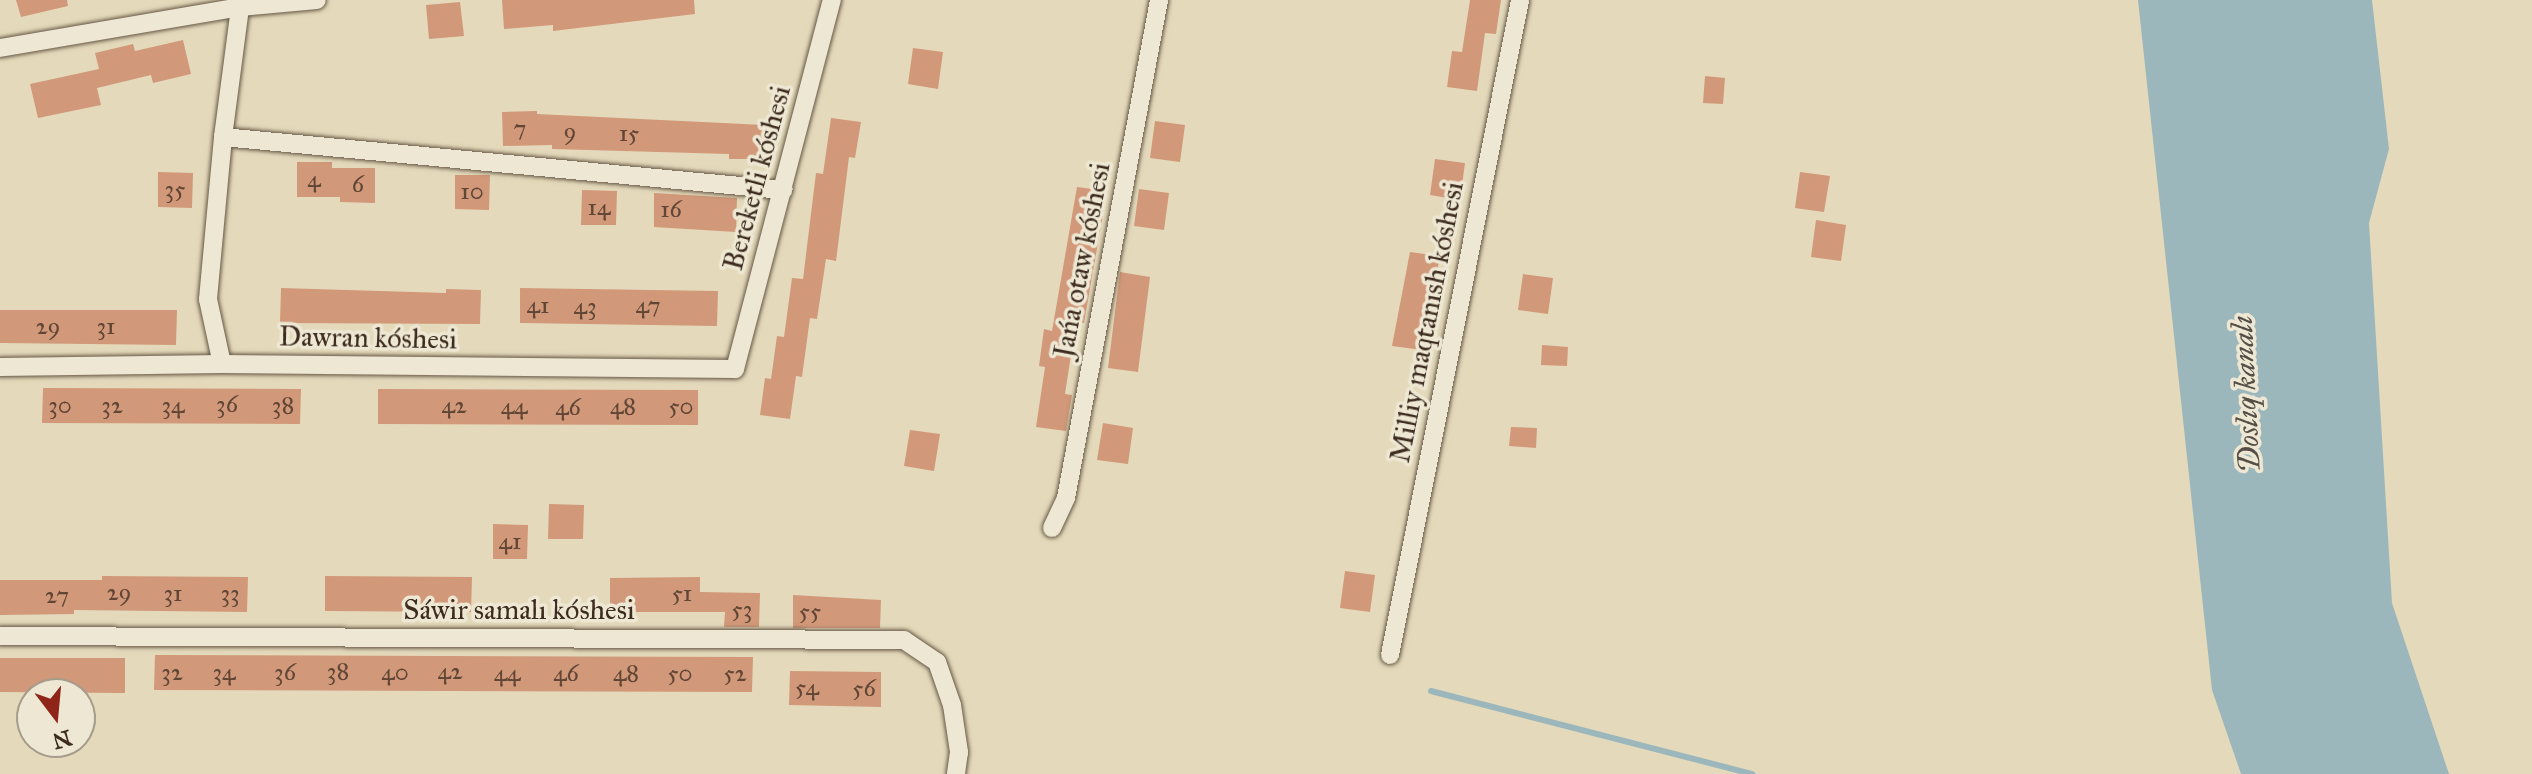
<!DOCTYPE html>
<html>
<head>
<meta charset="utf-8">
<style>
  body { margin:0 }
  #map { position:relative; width:2532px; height:774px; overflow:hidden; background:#e4dabb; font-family:"IM FELL Great Primer",serif }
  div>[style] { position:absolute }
  .water>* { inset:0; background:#9cb7bc }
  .stream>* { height:6px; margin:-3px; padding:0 3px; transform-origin:3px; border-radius:3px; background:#9cb7bc }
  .building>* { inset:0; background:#d19879 }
  .roads { filter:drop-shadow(0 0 2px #665745) drop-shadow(0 0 2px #665745) }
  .street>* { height:18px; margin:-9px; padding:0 9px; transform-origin:9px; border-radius:9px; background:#ede7d3 }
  span { translate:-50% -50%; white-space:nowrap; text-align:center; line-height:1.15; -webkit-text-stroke:7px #ede7d3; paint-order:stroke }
  .number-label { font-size:24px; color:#614635 }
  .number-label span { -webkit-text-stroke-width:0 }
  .street-label { font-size:28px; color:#3c2b1e }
  .water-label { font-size:30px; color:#544e46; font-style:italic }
  .north { position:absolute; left:16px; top:678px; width:80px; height:80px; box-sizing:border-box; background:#ede7d3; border:2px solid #a69c8b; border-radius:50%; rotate:164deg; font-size:22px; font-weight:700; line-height:32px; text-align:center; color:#3c2b1e }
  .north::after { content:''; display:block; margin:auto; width:28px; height:36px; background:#8f2418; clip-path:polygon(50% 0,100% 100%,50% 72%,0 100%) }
</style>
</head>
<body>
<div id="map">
  <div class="water">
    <div style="clip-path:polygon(2138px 0,2372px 0,2389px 149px,2369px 223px,2392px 603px,2449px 774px,2241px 774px,2212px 690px)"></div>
  </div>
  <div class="stream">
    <div style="left:1431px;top:691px;width:332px;rotate:14.5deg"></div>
  </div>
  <div class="building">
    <div style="clip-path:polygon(16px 0,67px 0,68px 6px,21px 17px)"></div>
    <div style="clip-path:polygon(502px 0,694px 0,695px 14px,553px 31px,553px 25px,504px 29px)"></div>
    <div style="clip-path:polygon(1470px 0,1501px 0,1496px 34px,1485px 33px,1477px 91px,1447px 87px,1452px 51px,1462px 52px)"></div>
    <div style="clip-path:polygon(460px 2px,464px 36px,429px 39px,426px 5px)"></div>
    <div style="clip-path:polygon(183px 40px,191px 74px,153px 83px,151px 75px,97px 88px,101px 105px,38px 118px,30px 84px,99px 69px,95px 53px,133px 44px,135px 51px)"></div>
    <div style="clip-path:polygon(913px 48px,943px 52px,938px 89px,908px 84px)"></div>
    <div style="clip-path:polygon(1705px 76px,1725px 78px,1723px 104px,1703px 103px)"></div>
    <div style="clip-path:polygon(537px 111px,537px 114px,764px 125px,764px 159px,729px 159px,729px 154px,552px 149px,552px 145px,503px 146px,502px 112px)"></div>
    <div style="clip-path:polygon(831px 118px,861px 122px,855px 158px,849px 157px,836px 261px,826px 259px,817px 319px,810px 318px,802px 377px,796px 376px,790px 419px,760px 415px,765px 378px,771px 379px,777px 336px,784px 337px,792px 278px,803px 279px,816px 173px,823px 174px)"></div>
    <div style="clip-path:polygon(1155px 121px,1185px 125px,1180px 162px,1150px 158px)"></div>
    <div style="clip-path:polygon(1435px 159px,1465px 163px,1460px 200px,1430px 195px)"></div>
    <div style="clip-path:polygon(297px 162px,332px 162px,332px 168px,375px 168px,375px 203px,340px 202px,340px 197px,297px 197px)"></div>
    <div style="clip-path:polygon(158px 172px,193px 173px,192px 208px,158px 207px)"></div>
    <div style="clip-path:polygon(1800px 172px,1830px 176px,1824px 212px,1795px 208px)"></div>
    <div style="clip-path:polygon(455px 175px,490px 175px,489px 210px,455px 209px)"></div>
    <div style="clip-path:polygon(1077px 187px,1107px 191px,1084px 323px,1076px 322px,1065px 394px,1072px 395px,1066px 431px,1036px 427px,1045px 367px,1039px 366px,1044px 329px,1052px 331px)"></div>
    <div style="clip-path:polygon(1139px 189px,1169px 193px,1164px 230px,1134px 226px)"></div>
    <div style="clip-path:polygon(582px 190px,617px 191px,616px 225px,581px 225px)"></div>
    <div style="clip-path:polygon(654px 193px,737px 198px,736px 232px,654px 227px)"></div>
    <div style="clip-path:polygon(1816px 220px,1846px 225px,1841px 261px,1811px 257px)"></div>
    <div style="clip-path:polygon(1410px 252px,1440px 256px,1422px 350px,1392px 346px)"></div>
    <div style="clip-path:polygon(1120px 272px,1150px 277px,1138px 372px,1108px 368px)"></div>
    <div style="clip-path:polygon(1523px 274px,1553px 278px,1548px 314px,1518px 310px)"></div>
    <div style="clip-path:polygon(281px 288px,446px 293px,446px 289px,481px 290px,480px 324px,280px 323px)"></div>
    <div style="clip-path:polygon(520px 288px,718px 291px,717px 326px,520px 323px)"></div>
    <div style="clip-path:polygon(0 310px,177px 310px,176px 345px,0 343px)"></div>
    <div style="clip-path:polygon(1542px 345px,1568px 347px,1567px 366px,1541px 365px)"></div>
    <div style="clip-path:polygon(43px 388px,301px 389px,300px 424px,42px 423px)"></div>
    <div style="clip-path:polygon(378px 389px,698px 390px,698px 425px,378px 424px)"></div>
    <div style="clip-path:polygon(1103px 423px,1133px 428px,1128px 464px,1097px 460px)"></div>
    <div style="clip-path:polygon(1511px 427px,1537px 428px,1536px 448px,1509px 446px)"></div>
    <div style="clip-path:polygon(910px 430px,940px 434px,934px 471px,904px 466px)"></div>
    <div style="clip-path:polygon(549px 504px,584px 505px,583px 539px,548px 539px)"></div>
    <div style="clip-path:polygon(493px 524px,528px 525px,527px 559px,493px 559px)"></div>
    <div style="clip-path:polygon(1345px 571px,1375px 575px,1370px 612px,1340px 608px)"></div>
    <div style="clip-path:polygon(102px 576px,248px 577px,247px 612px,74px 610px,74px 614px,0 615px,0 580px,102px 580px)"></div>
    <div style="clip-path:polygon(325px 576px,472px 577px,471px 612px,325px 611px)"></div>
    <div style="clip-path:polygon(700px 577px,700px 592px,760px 593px,759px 627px,724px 627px,725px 612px,610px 612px,610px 578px)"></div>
    <div style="clip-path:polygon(793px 595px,881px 600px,880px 628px,793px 628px)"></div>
    <div style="clip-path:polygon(155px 655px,753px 657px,752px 692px,154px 690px)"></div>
    <div style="clip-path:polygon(0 658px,125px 658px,125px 693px,0 692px)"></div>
    <div style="clip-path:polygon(790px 671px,881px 672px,881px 707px,789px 705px)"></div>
  </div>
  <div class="roads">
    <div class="street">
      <div style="left:0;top:48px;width:243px;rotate:-9.7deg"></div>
      <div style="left:240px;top:7px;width:77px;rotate:-5.2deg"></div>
      <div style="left:223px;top:137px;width:563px;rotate:5.41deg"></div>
      <div style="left:222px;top:364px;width:66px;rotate:-102.2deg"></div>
      <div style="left:208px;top:299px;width:163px;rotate:-84.7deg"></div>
      <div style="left:223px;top:137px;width:138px;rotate:-82.5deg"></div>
      <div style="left:0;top:367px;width:222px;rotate:-0.8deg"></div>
      <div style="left:222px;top:364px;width:513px;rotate:0.56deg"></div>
      <div style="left:735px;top:369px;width:382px;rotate:-75.3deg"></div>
      <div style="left:1052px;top:528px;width:33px;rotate:-65deg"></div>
      <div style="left:1066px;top:498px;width:507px;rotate:-79.42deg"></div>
      <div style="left:0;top:636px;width:904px;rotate:0.25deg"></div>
      <div style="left:904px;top:640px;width:40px;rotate:34deg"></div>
      <div style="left:937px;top:662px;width:46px;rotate:70.8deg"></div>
      <div style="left:952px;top:705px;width:48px;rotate:81.5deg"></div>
      <div style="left:959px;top:752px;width:22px;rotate:98deg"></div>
      <div style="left:1390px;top:655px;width:668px;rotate:-78.77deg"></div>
    </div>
  </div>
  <div class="number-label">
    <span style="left:520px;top:129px">7</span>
    <span style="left:570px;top:132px">9</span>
    <span style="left:629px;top:134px">15</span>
    <span style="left:314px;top:180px">4</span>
    <span style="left:358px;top:185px">6</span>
    <span style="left:175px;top:190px">35</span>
    <span style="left:472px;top:192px">10</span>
    <span style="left:599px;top:208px">14</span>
    <span style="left:671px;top:210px">16</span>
    <span style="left:538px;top:306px">41</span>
    <span style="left:648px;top:306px">47</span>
    <span style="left:585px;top:307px">43</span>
    <span style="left:48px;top:327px">29</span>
    <span style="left:106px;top:327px">31</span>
    <span style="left:227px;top:405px">36</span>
    <span style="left:60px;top:406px">30</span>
    <span style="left:112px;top:406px">32</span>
    <span style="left:173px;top:406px">34</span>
    <span style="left:283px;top:406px">38</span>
    <span style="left:454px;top:406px">42</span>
    <span style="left:514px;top:407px">44</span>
    <span style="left:623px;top:407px">48</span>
    <span style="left:681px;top:407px">50</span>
    <span style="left:568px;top:408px">46</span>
    <span style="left:510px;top:542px">41</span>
    <span style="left:119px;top:593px">29</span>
    <span style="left:173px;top:594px">31</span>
    <span style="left:230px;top:594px">33</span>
    <span style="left:682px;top:594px">51</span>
    <span style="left:57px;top:596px">27</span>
    <span style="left:742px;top:610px">53</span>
    <span style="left:810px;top:612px">55</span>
    <span style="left:338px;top:672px">38</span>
    <span style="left:450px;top:672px">42</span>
    <span style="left:172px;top:673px">32</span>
    <span style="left:224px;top:673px">34</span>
    <span style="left:285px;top:673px">36</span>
    <span style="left:395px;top:673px">40</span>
    <span style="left:507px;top:674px">44</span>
    <span style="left:566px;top:674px">46</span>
    <span style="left:626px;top:674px">48</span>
    <span style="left:680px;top:674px">50</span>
    <span style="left:735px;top:674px">52</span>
    <span style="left:807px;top:688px">54</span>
    <span style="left:864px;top:689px">56</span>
  </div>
  <div class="street-label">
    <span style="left:757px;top:178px;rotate:-75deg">Bereketli kóshesi</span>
    <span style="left:1082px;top:260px;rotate:-79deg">Jańa otaw kóshesi</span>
    <span style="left:1427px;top:322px;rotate:-79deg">Milliy maqtanısh kóshesi</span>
    <span style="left:368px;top:338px;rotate:1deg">Dawran kóshesi</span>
    <span style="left:519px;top:610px">Sáwir samalı kóshesi</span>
  </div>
  <div class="water-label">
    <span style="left:2246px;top:394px;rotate:-93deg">Doslıq kanalı</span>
  </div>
  <div class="north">N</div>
</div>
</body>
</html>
